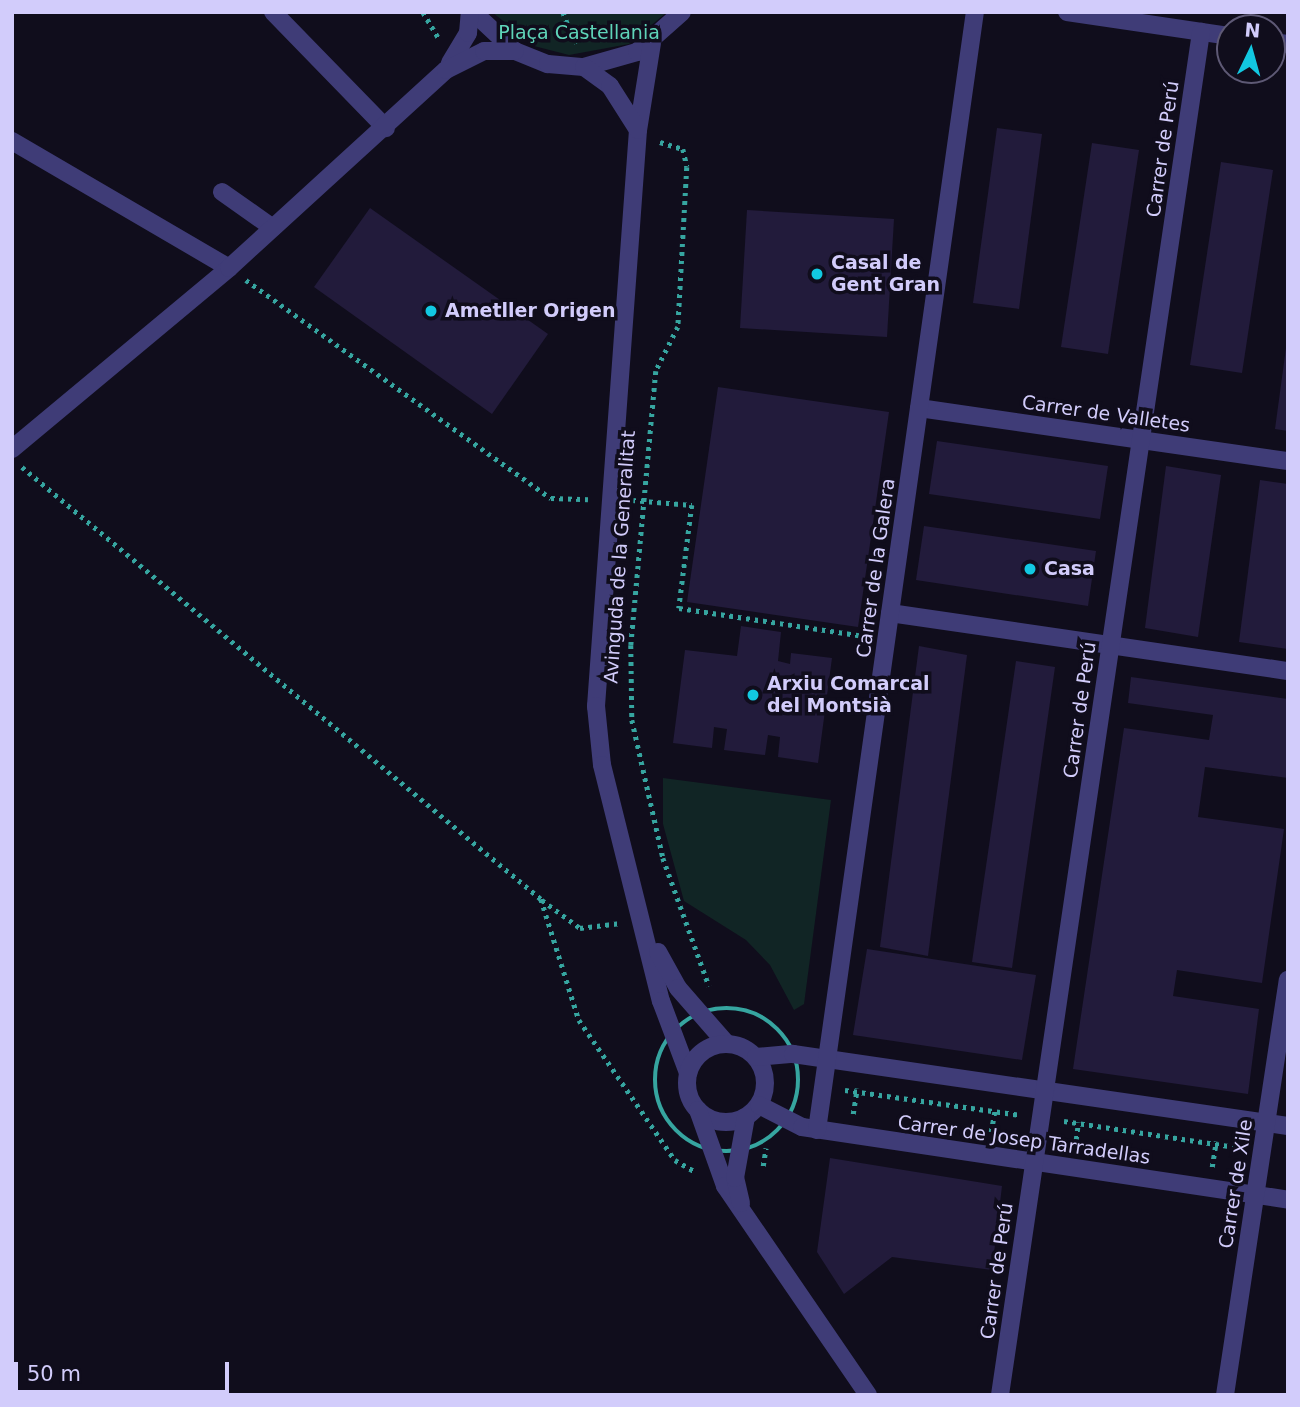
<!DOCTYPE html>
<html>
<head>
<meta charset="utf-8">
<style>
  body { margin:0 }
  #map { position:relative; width:1300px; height:1407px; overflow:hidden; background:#100d1c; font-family:"DejaVu Sans",sans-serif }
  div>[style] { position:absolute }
  .green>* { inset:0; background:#112525 }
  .building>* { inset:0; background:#221b3b }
  .path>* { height:4.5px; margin-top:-2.25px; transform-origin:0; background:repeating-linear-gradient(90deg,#36a5a0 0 3.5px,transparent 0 8.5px) }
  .path>.ring { margin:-2.25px; padding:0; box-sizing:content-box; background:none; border:4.5px solid #36a5a0; border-radius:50% }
  .minor>* { height:18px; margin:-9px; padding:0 9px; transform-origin:9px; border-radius:9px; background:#3f3c77 }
  .minor>.ring { margin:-9px; padding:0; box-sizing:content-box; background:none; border:18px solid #3f3c77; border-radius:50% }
  .dots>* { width:19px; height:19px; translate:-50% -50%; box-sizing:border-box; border:4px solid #100d1c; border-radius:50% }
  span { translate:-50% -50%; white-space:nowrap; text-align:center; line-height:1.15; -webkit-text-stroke:7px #100d1c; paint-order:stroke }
  .park-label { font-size:19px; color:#5fd4b9 }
  .street-label { font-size:19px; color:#d2ccfb }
  .poi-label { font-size:19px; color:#d2ccfb; font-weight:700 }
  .left { translate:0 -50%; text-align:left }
  .frame { position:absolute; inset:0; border:14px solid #d2ccfb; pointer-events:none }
  .north { position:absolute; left:1216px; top:14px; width:70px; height:70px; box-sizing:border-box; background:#100d1c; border:2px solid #5e5975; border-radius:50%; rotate:5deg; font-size:19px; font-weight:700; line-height:28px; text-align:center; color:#d2ccfb }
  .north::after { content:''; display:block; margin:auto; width:24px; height:32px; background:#12c8e1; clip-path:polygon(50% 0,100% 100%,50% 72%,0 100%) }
  .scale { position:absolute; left:14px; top:1362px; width:215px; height:32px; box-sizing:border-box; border:4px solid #d2ccfb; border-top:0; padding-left:9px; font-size:21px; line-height:24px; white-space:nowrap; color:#d2ccfb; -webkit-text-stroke:5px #100d1c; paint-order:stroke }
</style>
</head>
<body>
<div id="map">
  <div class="green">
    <div style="clip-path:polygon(492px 12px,667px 12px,629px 44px,569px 55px,534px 46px)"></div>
    <div style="clip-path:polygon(663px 778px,831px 800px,804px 1004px,794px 1010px,770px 965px,746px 940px,684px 901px,663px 824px)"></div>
  </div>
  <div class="building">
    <div style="clip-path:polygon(997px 128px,1042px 134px,1019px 309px,973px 303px)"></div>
    <div style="clip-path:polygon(1092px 143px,1139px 150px,1108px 354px,1061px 347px)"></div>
    <div style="clip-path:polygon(1221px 162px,1273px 170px,1242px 373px,1190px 365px)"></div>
    <div style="clip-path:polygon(370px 208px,548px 334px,492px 414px,314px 287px)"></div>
    <div style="clip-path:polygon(747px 210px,894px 219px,887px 337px,740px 328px)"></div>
    <div style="clip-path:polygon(1286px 348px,1288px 348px,1288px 431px,1275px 429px)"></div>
    <div style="clip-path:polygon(718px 387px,889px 412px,858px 627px,687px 602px)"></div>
    <div style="clip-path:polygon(937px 441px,1108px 466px,1100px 519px,929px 494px)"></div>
    <div style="clip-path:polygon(1166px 466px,1221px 475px,1198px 637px,1145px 628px)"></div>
    <div style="clip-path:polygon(1260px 480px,1288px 484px,1288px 649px,1239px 642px)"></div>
    <div style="clip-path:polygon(924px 526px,1096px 551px,1088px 606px,916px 580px)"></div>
    <div style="clip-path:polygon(741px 626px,781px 632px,778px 661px,790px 664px,791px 653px,832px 658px,818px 763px,778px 757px,780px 737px,768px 735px,765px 755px,724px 750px,727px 729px,714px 727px,712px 748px,673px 743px,685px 650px,737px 656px)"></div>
    <div style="clip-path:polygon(919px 646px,967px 655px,928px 956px,880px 947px)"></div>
    <div style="clip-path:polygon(1016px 661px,1055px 667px,1012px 968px,972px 962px)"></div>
    <div style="clip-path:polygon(1131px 677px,1288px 699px,1288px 778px,1205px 767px,1198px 817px,1284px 829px,1262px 983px,1177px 970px,1173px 996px,1259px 1009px,1248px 1094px,1073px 1069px,1124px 728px,1209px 740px,1213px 715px,1128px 703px)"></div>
    <div style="clip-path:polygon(867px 949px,1036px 975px,1022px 1060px,853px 1035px)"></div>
    <div style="clip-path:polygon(830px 1158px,1002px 1186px,992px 1270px,892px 1257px,844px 1294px,817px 1252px)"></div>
  </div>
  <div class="path">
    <div style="left:423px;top:12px;width:31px;rotate:59deg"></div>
    <div style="left:563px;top:12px;width:34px;rotate:69deg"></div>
    <div style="left:660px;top:142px;width:24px;rotate:17deg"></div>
    <div style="left:683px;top:149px;width:18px;rotate:77deg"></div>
    <div style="left:687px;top:167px;width:160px;rotate:93.2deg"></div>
    <div style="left:678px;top:327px;width:49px;rotate:116.6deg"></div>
    <div style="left:656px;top:371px;width:275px;rotate:95.2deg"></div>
    <div style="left:631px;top:645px;width:75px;rotate:89.2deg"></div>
    <div style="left:632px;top:720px;width:141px;rotate:77.3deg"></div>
    <div style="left:663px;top:858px;width:136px;rotate:70.2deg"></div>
    <div style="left:246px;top:280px;width:375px;rotate:35.6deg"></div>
    <div style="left:551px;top:498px;width:37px;rotate:2deg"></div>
    <div style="left:22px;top:467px;width:675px;rotate:39.77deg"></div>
    <div style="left:541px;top:899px;width:127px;rotate:72.6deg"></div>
    <div style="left:579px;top:1020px;width:170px;rotate:55.6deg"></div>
    <div style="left:675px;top:1160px;width:24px;rotate:30deg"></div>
    <div style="left:632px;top:500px;width:60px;rotate:4.8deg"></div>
    <div style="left:692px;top:505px;width:104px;rotate:97.2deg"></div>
    <div style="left:679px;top:608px;width:187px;rotate:8.6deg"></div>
    <div style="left:542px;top:900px;width:47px;rotate:36.4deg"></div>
    <div style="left:580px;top:928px;width:41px;rotate:-7deg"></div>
    <div class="ring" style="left:655px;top:1008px;width:139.5px;height:139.5px"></div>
    <div style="left:845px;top:1090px;width:177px;rotate:8.1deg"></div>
    <div style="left:853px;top:1114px;width:26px;rotate:-81deg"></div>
    <div style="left:1064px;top:1121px;width:180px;rotate:8.6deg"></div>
    <div style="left:991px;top:1132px;width:22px;rotate:-80deg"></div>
    <div style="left:1075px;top:1148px;width:26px;rotate:-83deg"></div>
    <div style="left:763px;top:1166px;width:18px;rotate:-81deg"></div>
    <div style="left:1212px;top:1167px;width:26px;rotate:-81deg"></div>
  </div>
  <div class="minor">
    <div style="left:273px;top:12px;width:162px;rotate:45.8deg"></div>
    <div style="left:473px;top:12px;width:57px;rotate:42.9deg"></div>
    <div style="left:515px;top:51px;width:35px;rotate:22deg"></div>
    <div style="left:548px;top:64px;width:36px;rotate:5deg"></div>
    <div style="left:584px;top:67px;width:55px;rotate:-15.8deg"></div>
    <div style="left:637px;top:52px;width:60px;rotate:-41.6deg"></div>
    <div style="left:1067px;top:12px;width:165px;rotate:8.4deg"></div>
    <div style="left:1272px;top:42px;width:16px;rotate:7deg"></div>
    <div style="left:652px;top:43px;width:88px;rotate:99.1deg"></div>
    <div style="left:638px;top:130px;width:578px;rotate:94.17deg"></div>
    <div style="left:596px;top:706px;width:59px;rotate:84.2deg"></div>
    <div style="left:602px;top:765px;width:243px;rotate:76deg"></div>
    <div style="left:661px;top:1001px;width:77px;rotate:69.4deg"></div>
    <div style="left:450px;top:63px;width:35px;rotate:-59deg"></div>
    <div style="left:468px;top:33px;width:21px;rotate:-85deg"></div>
    <div style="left:584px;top:67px;width:32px;rotate:36deg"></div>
    <div style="left:610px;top:86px;width:52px;rotate:57.5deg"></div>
    <div style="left:12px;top:141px;width:251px;rotate:30.3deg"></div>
    <div style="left:222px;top:192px;width:62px;rotate:35.2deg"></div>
    <div style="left:919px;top:408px;width:373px;rotate:8.2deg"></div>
    <div style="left:12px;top:449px;width:283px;rotate:-39.8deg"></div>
    <div style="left:229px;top:268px;width:294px;rotate:-42.4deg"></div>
    <div style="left:446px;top:70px;width:42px;rotate:-26.6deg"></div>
    <div style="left:484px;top:51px;width:31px"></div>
    <div style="left:890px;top:613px;width:402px;rotate:8.3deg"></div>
    <div style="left:658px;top:952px;width:41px;rotate:60.9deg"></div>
    <div style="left:678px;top:988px;width:73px;rotate:48.9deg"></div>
    <div class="ring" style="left:687px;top:1044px;width:60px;height:60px"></div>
    <div style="left:756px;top:1057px;width:37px;rotate:-5deg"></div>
    <div style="left:793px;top:1054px;width:500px;rotate:8.28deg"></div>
    <div style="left:759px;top:1105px;width:48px;rotate:27.1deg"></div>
    <div style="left:802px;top:1127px;width:491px;rotate:8.5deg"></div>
    <div style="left:698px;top:1110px;width:81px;rotate:70.4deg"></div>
    <div style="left:725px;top:1186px;width:253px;rotate:55.6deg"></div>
    <div style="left:817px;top:1130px;width:1129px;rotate:-81.96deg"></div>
    <div style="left:741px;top:1203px;width:26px;rotate:-103deg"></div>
    <div style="left:735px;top:1178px;width:62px;rotate:-79.8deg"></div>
    <div style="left:1000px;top:1395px;width:1378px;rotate:-81.61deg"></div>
    <div style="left:1225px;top:1395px;width:420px;rotate:-81.4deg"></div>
  </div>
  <div class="dots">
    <div style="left:817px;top:274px;background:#12c8e1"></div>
    <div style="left:431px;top:311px;background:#12c8e1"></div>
    <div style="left:1030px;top:569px;background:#12c8e1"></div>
    <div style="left:753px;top:695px;background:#12c8e1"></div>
  </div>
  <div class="park-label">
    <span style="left:579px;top:33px">Plaça Castellania</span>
  </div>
  <div class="street-label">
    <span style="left:1163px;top:149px;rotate:-82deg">Carrer de Perú</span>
    <span style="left:1106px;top:414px;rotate:8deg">Carrer de Valletes</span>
    <span style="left:620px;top:557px;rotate:-86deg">Avinguda de la Generalitat</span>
    <span style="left:876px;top:568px;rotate:-82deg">Carrer de la Galera</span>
    <span style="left:1080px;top:710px;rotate:-82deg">Carrer de Perú</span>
    <span style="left:1024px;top:1140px;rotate:8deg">Carrer de Josep Tarradellas</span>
    <span style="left:1236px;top:1184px;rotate:-81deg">Carrer de Xile</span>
    <span style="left:997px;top:1271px;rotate:-82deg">Carrer de Perú</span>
  </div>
  <div class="poi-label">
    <span class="left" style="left:831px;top:274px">Casal de<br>Gent Gran</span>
    <span class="left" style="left:445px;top:311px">Ametller Origen</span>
    <span class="left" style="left:1044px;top:569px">Casa</span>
    <span class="left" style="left:767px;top:695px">Arxiu Comarcal<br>del Montsià</span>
  </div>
  <div class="frame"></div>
  <div class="north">N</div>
  <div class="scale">50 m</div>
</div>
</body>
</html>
